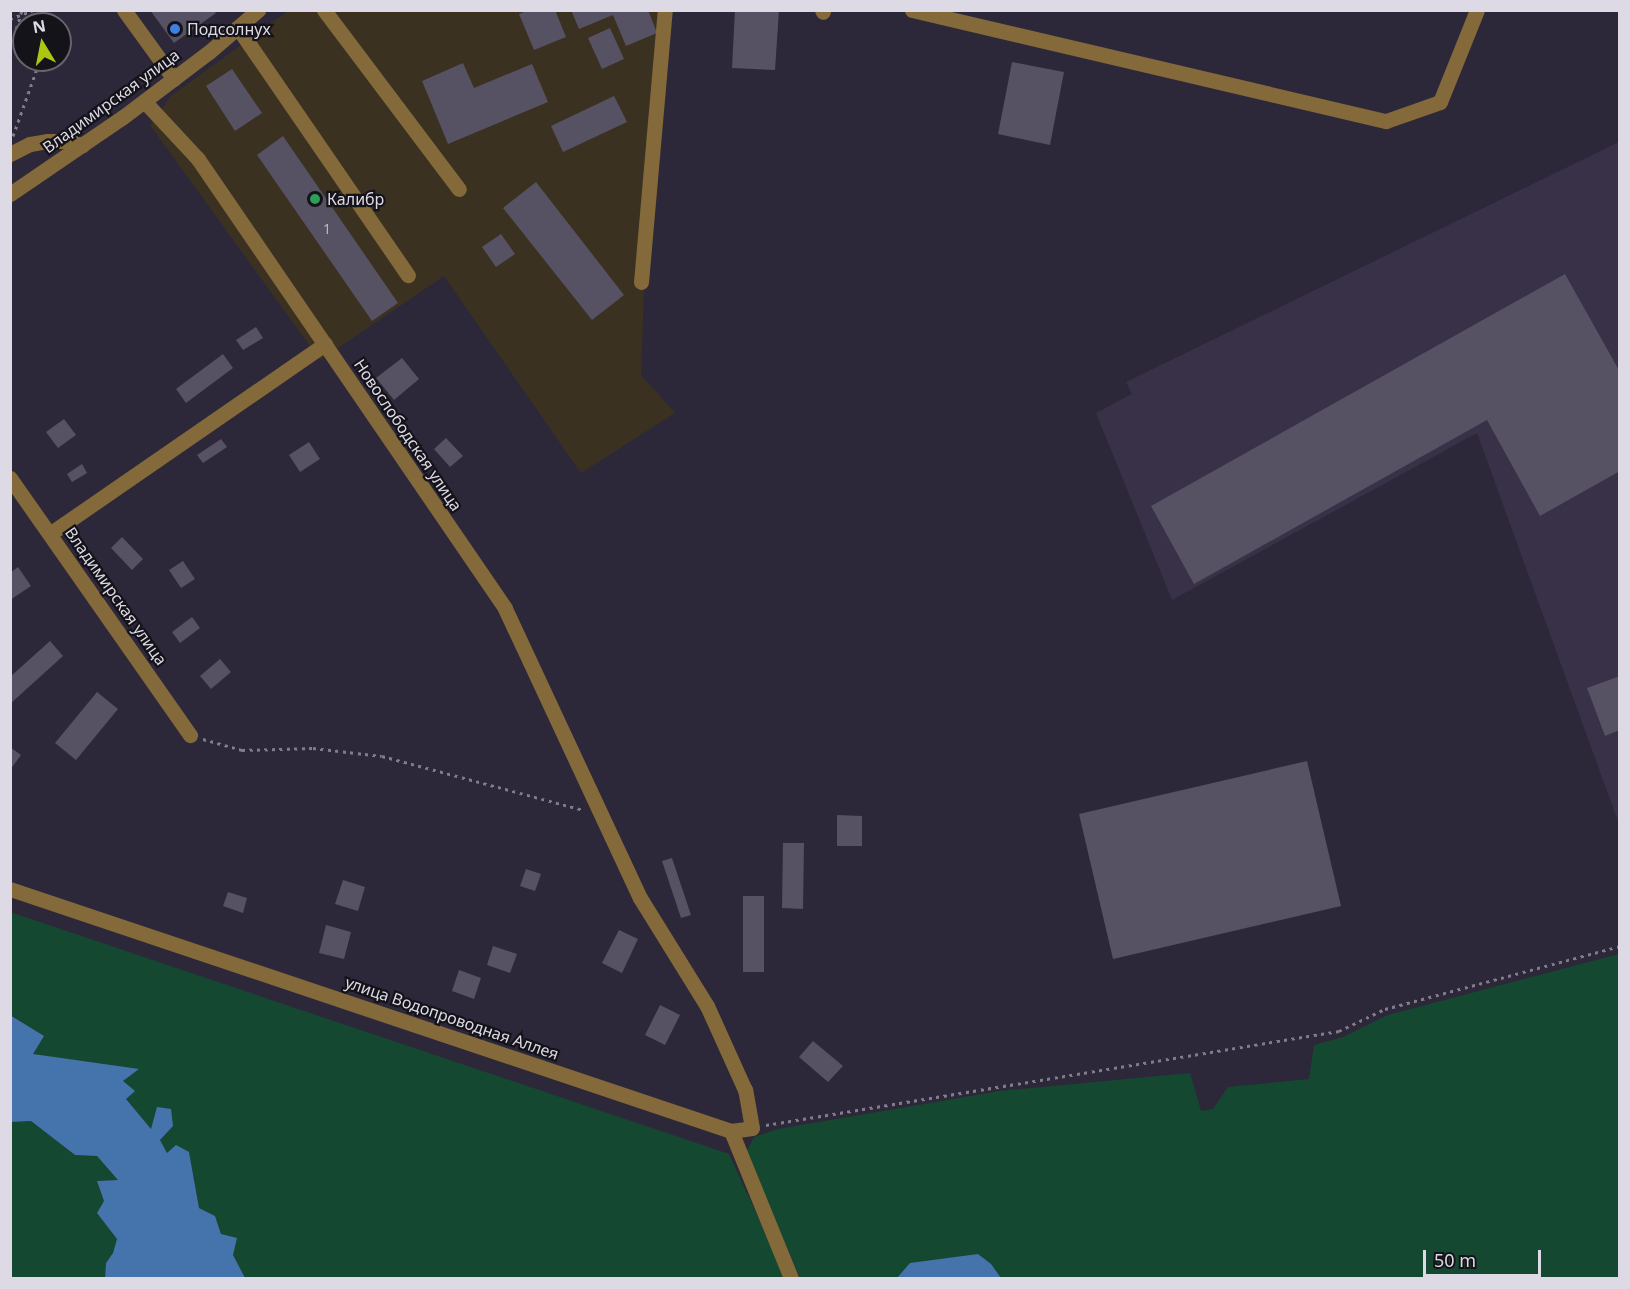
<!DOCTYPE html>
<html>
<head>
<meta charset="utf-8">
<style>
  body { margin:0 }
  #map { position:relative; width:1630px; height:1289px; overflow:hidden; background:#2d2839; font-family:"Noto Sans",sans-serif }
  div>[style] { position:absolute }
  .commercial>* { inset:0; background:#3b3121 }
  .built>* { inset:0; background:#383148 }
  .green>* { inset:0; background:#154830 }
  .water>* { inset:0; background:#4574ac }
  .building>* { inset:0; background:#565163 }
  .path>* { height:3px; margin-top:-1.5px; transform-origin:0; background:repeating-linear-gradient(90deg,#807c8a 0 3px,transparent 0 7.5px) }
  .minor>* { height:15px; margin:-7.5px; padding:0 7.5px; transform-origin:7.5px; border-radius:7.5px; background:#84693a }
  .path-bridge>* { height:3px; margin-top:-1.5px; transform-origin:0; background:repeating-linear-gradient(90deg,#807c8a 0 3px,transparent 0 7.5px) }
  .dots>* { width:16px; height:16px; translate:-50% -50%; box-sizing:border-box; border:3px solid #15131a; border-radius:50% }
  span { translate:-50% -50%; white-space:nowrap; text-align:center; line-height:1.15; -webkit-text-stroke:4.5px #15131a; paint-order:stroke }
  .number-label { font-size:14px; color:#bbb8c4 }
  .number-label span { -webkit-text-stroke-width:0 }
  .poi-label { font-size:16px; color:#dddae5 }
  .left { translate:0 -50%; text-align:left }
  .street-label { font-size:16px; color:#dddae5 }
  .frame { position:absolute; inset:0; border:12px solid #dddae5; pointer-events:none }
  .north { position:absolute; left:12px; top:12px; width:60px; height:60px; box-sizing:border-box; background:#15131a; border:2px solid #65636b; border-radius:50%; rotate:350deg; font-size:16px; font-weight:700; line-height:24px; text-align:center; color:#dddae5 }
  .north::after { content:''; display:block; margin:auto; width:21px; height:27px; background:#acc613; clip-path:polygon(50% 0,100% 100%,50% 72%,0 100%) }
  .scale { position:absolute; left:1423px; top:1250px; width:118px; height:27px; box-sizing:border-box; border:3px solid #dddae5; border-top:0; padding-left:8px; font-size:18px; line-height:21px; white-space:nowrap; color:#dddae5; -webkit-text-stroke:4px #15131a; paint-order:stroke }
</style>
</head>
<body>
<div id="map">
  <div class="commercial">
    <div style="clip-path:polygon(288px 11px,665px 11px,651px 96px,641px 375px,675px 413px,581px 473px,444px 276px,320px 360px,150px 125px,171px 96px)"></div>
  </div>
  <div class="built">
    <div style="clip-path:polygon(1619px 142px,1619px 824px,1477px 433px,1172px 600px,1096px 413px,1132px 394px,1126px 382px)"></div>
  </div>
  <div class="green">
    <div style="clip-path:polygon(10px 912px,729px 1154px,773px 1250px,783px 1278px,245px 1278px,221px 1234px,215px 1216px,199px 1208px,189px 1152px,167px 1153px,160px 1140px,173px 1126px,151px 1129px,126px 1099px,123px 1081px,138px 1070px,32px 1054px,43px 1036px,11px 1015px)"></div>
    <div style="clip-path:polygon(1619px 954px,1619px 1278px,1001px 1278px,1000px 1276px,911px 1263px,897px 1278px,800px 1278px,746px 1152px,754px 1137px,778px 1129px,1000px 1091px,1190px 1073px,1201px 1111px,1213px 1109px,1228px 1087px,1309px 1079px,1314px 1045px,1343px 1037px,1388px 1015px)"></div>
    <div style="clip-path:polygon(31px 1121px,75px 1155px,97px 1156px,119px 1180px,97px 1181px,104px 1201px,97px 1213px,117px 1239px,113px 1253px,106px 1263px,105px 1278px,11px 1278px,11px 1122px)"></div>
  </div>
  <div class="water">
    <div style="clip-path:polygon(10px 1015px,44px 1036px,33px 1054px,139px 1069px,123px 1081px,135px 1091px,126px 1099px,151px 1129px,157px 1107px,171px 1109px,173px 1126px,160px 1140px,167px 1153px,176px 1145px,189px 1152px,199px 1208px,215px 1216px,221px 1234px,237px 1238px,233px 1255px,245px 1278px,105px 1278px,106px 1263px,113px 1253px,117px 1239px,97px 1213px,104px 1201px,97px 1181px,118px 1180px,97px 1156px,75px 1155px,31px 1121px,11px 1122px)"></div>
    <div style="clip-path:polygon(978px 1254px,991px 1264px,1001px 1278px,897px 1278px,910px 1263px)"></div>
  </div>
  <div class="building">
    <div style="clip-path:polygon(150px 10px,214px 10px,216px 13px,174px 43px)"></div>
    <div style="clip-path:polygon(529px 10px,555px 10px,566px 37px,534px 50px,519px 14px)"></div>
    <div style="clip-path:polygon(571px 10px,648px 10px,657px 33px,626px 46px,613px 15px,579px 29px)"></div>
    <div style="clip-path:polygon(735px 10px,779px 10px,775px 70px,732px 68px)"></div>
    <div style="clip-path:polygon(610px 28px,624px 59px,602px 69px,588px 38px)"></div>
    <div style="clip-path:polygon(1012px 62px,1064px 72px,1050px 145px,998px 134px)"></div>
    <div style="clip-path:polygon(463px 63px,474px 88px,532px 64px,548px 102px,448px 144px,422px 81px)"></div>
    <div style="clip-path:polygon(232px 69px,262px 113px,235px 131px,206px 86px)"></div>
    <div style="clip-path:polygon(614px 96px,627px 122px,563px 152px,551px 126px)"></div>
    <div style="clip-path:polygon(283px 136px,398px 303px,372px 321px,257px 155px)"></div>
    <div style="clip-path:polygon(536px 182px,624px 295px,592px 320px,503px 208px)"></div>
    <div style="clip-path:polygon(501px 234px,515px 254px,496px 267px,482px 247px)"></div>
    <div style="clip-path:polygon(1565px 274px,1620px 372px,1620px 471px,1540px 516px,1487px 420px,1194px 584px,1151px 506px)"></div>
    <div style="clip-path:polygon(256px 327px,263px 338px,243px 350px,236px 340px)"></div>
    <div style="clip-path:polygon(223px 354px,233px 368px,186px 403px,176px 389px)"></div>
    <div style="clip-path:polygon(402px 358px,419px 379px,394px 400px,376px 378px)"></div>
    <div style="clip-path:polygon(64px 419px,76px 435px,58px 448px,46px 432px)"></div>
    <div style="clip-path:polygon(446px 438px,463px 456px,450px 467px,434px 449px)"></div>
    <div style="clip-path:polygon(221px 439px,227px 447px,203px 463px,197px 455px)"></div>
    <div style="clip-path:polygon(309px 442px,320px 459px,300px 472px,289px 455px)"></div>
    <div style="clip-path:polygon(82px 464px,87px 473px,72px 482px,67px 474px)"></div>
    <div style="clip-path:polygon(122px 537px,143px 559px,132px 570px,111px 548px)"></div>
    <div style="clip-path:polygon(183px 561px,195px 579px,181px 588px,169px 570px)"></div>
    <div style="clip-path:polygon(18px 567px,31px 586px,10px 600px,10px 573px)"></div>
    <div style="clip-path:polygon(192px 617px,200px 628px,180px 643px,172px 632px)"></div>
    <div style="clip-path:polygon(50px 641px,63px 656px,10px 704px,10px 677px)"></div>
    <div style="clip-path:polygon(220px 659px,231px 672px,211px 689px,200px 676px)"></div>
    <div style="clip-path:polygon(1620px 676px,1620px 730px,1605px 736px,1587px 688px)"></div>
    <div style="clip-path:polygon(97px 692px,118px 709px,76px 760px,55px 743px)"></div>
    <div style="clip-path:polygon(10px 747px,21px 755px,10px 770px)"></div>
    <div style="clip-path:polygon(1307px 761px,1341px 906px,1113px 959px,1079px 814px)"></div>
    <div style="clip-path:polygon(837px 815px,862px 816px,862px 846px,837px 846px)"></div>
    <div style="clip-path:polygon(783px 843px,804px 843px,803px 909px,782px 908px)"></div>
    <div style="clip-path:polygon(672px 858px,691px 915px,681px 918px,662px 861px)"></div>
    <div style="clip-path:polygon(526px 869px,541px 874px,535px 891px,520px 886px)"></div>
    <div style="clip-path:polygon(343px 880px,365px 887px,358px 911px,335px 904px)"></div>
    <div style="clip-path:polygon(228px 892px,247px 898px,243px 913px,223px 906px)"></div>
    <div style="clip-path:polygon(743px 896px,764px 896px,764px 972px,743px 972px)"></div>
    <div style="clip-path:polygon(326px 925px,351px 932px,344px 959px,319px 953px)"></div>
    <div style="clip-path:polygon(619px 930px,638px 939px,622px 973px,602px 963px)"></div>
    <div style="clip-path:polygon(493px 946px,517px 954px,510px 973px,487px 965px)"></div>
    <div style="clip-path:polygon(459px 970px,481px 978px,474px 999px,452px 991px)"></div>
    <div style="clip-path:polygon(660px 1005px,680px 1015px,665px 1045px,645px 1035px)"></div>
    <div style="clip-path:polygon(813px 1041px,843px 1066px,828px 1082px,799px 1057px)"></div>
  </div>
  <div class="path">
    <div style="left:10px;top:19px;width:25px;rotate:-21deg"></div>
    <div style="left:47px;top:24px;width:14px;rotate:-78deg"></div>
    <div style="left:13px;top:136px;width:81px;rotate:-70.4deg"></div>
    <div style="left:203px;top:739px;width:41px;rotate:15.8deg"></div>
    <div style="left:242px;top:750px;width:71px;rotate:-1.6deg"></div>
    <div style="left:313px;top:748px;width:69px;rotate:6.6deg"></div>
    <div style="left:382px;top:756px;width:208px;rotate:15deg"></div>
    <div style="left:766px;top:1125px;width:581px;rotate:-9.32deg"></div>
    <div style="left:1339px;top:1031px;width:51px;rotate:-25.6deg"></div>
    <div style="left:1385px;top:1009px;width:243px;rotate:-15deg"></div>
  </div>
  <div class="minor">
    <div style="left:124px;top:10px;width:85px;rotate:54.1deg"></div>
    <div style="left:324px;top:10px;width:224px;rotate:53deg"></div>
    <div style="left:822px;top:10px;width:2px;rotate:63deg"></div>
    <div style="left:912px;top:10px;width:487px;rotate:13.2deg"></div>
    <div style="left:1386px;top:121px;width:57px;rotate:-19.4deg"></div>
    <div style="left:1440px;top:102px;width:99px;rotate:-68.1deg"></div>
    <div style="left:238px;top:28px;width:300px;rotate:55.5deg"></div>
    <div style="left:10px;top:154px;width:22px;rotate:-27deg"></div>
    <div style="left:30px;top:144px;width:17px;rotate:-10deg"></div>
    <div style="left:47px;top:141px;width:20px"></div>
    <div style="left:67px;top:141px;width:16px;rotate:15deg"></div>
    <div style="left:10px;top:194px;width:137px;rotate:-34.3deg"></div>
    <div style="left:123px;top:117px;width:108px;rotate:-37.1deg"></div>
    <div style="left:209px;top:52px;width:65px;rotate:-40.6deg"></div>
    <div style="left:641px;top:282px;width:273px;rotate:-85deg"></div>
    <div style="left:10px;top:478px;width:314px;rotate:55deg"></div>
    <div style="left:51px;top:533px;width:333px;rotate:-34.6deg"></div>
    <div style="left:10px;top:889px;width:761px;rotate:18.55deg"></div>
    <div style="left:731px;top:1131px;width:21px;rotate:-8deg"></div>
    <div style="left:752px;top:1128px;width:39px;rotate:-100deg"></div>
    <div style="left:745px;top:1090px;width:92px;rotate:-114.3deg"></div>
    <div style="left:707px;top:1006px;width:127px;rotate:-121.8deg"></div>
    <div style="left:640px;top:898px;width:320px;rotate:-115deg"></div>
    <div style="left:505px;top:608px;width:544px;rotate:-124.36deg"></div>
    <div style="left:198px;top:159px;width:79px;rotate:-133deg"></div>
    <div style="left:731px;top:1131px;width:159px;rotate:67.8deg"></div>
  </div>
  <div class="path-bridge">
    <div style="left:10px;top:50px;width:42px;rotate:-73.3deg"></div>
  </div>
  <div class="dots">
    <div style="left:175px;top:29px;background:#3f7fe0"></div>
    <div style="left:315px;top:199px;background:#2e9e5b"></div>
  </div>
  <div class="number-label">
    <span style="left:327px;top:229px">1</span>
  </div>
  <div class="poi-label">
    <span class="left" style="left:187px;top:29px">Подсолнух</span>
    <span class="left" style="left:327px;top:199px">Калибр</span>
  </div>
  <div class="street-label">
    <span style="left:111px;top:101px;rotate:-36deg">Владимирская улица</span>
    <span style="left:408px;top:435px;rotate:56deg">Новослободская улица</span>
    <span style="left:116px;top:596px;rotate:55deg">Владимирская улица</span>
    <span style="left:452px;top:1018px;rotate:19deg">улица Водопроводная Аллея</span>
  </div>
  <div class="frame"></div>
  <div class="north">N</div>
  <div class="scale">50 m</div>
</div>
</body>
</html>
